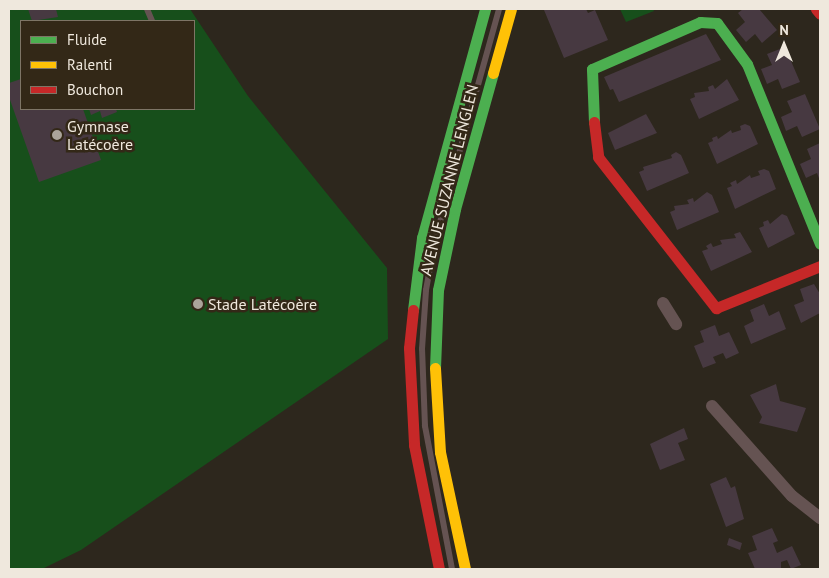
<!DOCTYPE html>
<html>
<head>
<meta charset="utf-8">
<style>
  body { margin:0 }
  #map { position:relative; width:829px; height:578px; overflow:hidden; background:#2d271d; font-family:"PT Sans",sans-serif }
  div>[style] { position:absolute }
  .green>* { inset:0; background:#174f1b }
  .building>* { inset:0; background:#473941 }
  .lane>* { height:6px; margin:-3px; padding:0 3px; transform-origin:3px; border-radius:3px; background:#655352 }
  .street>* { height:12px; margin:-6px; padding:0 6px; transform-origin:6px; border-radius:6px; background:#655352 }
  .fast>* { height:11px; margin:-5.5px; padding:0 5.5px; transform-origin:5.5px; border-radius:5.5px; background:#4caf50 }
  .slow>* { height:11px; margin:-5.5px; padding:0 5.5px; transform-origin:5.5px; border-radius:5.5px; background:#ffc107 }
  .jam>* { height:11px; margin:-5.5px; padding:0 5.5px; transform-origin:5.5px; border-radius:5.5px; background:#c62828 }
  .dots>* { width:14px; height:14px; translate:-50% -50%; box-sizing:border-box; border:2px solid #332817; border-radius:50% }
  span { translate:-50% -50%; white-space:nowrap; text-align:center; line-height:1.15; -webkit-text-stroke:5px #332817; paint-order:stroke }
  .poi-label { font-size:16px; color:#efe8dd }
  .left { translate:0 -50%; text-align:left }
  .street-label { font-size:16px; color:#efe8dd }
  .frame { position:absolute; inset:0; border:10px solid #efe8dd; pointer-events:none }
  .legend { position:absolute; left:20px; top:20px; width:175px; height:90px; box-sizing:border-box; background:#332817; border:1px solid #7e7566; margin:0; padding:6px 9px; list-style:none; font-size:15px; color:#efe8dd }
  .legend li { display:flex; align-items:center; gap:10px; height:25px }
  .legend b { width:25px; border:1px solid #7e7566 }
  .north { position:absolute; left:759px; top:20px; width:50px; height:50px; -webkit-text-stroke:4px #332817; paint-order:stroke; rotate:0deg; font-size:14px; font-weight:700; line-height:20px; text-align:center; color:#efe8dd }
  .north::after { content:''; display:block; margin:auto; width:18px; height:22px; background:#efe8dd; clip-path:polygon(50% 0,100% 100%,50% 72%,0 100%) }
</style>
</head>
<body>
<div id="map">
  <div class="green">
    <div style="clip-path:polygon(evenodd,9px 9px,190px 9px,248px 96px,387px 268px,388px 339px,81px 550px,42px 569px,9px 569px,9px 9px,21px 21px,194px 21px,194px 109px,21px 109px,21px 21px)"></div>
    <div style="clip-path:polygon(620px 9px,653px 9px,654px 11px,626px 22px)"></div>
  </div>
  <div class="building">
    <div style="clip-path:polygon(28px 9px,56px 9px,58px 17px,32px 21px)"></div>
    <div style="clip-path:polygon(586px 9px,588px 13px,595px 10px,608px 40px,564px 58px,544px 10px)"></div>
    <div style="clip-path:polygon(743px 9px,759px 9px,777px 30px,762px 43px,755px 34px,746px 42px,736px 30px,745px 22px,738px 13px)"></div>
    <div style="clip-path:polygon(706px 34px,721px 60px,619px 102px,613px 89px,610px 90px,604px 77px)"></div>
    <div style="clip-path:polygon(785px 47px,800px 82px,782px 89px,778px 79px,767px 84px,761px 69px,772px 65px,767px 54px)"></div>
    <div style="clip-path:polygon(21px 79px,21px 109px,83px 109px,101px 160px,39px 182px,9px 97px,9px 83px)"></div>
    <div style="clip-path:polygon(727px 79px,739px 100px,699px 119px,690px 99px,695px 97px,694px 93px,709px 91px,708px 87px,713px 85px,715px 89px)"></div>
    <div style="clip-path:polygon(805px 94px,820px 129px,802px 137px,797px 126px,786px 131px,781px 117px,792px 112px,787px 101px)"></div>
    <div style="clip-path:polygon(89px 109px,116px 109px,117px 112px,102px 118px,100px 111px,91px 115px)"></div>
    <div style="clip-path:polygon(646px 114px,657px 133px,615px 150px,608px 133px)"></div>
    <div style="clip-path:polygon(745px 124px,750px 126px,758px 144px,717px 164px,708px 143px,713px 141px,712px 138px,717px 136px,718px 139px,731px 130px,732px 133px,741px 130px,740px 126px)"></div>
    <div style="clip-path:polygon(820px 143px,820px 181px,817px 173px,806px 178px,800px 164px,811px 159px,807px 149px)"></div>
    <div style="clip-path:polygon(676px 152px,681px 155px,689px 173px,647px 191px,639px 172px,644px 170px,643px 167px,672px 158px,671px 155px)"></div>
    <div style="clip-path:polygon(764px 169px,769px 171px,776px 189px,735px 209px,727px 188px,732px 186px,730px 183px,736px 180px,737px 184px,750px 175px,751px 178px,760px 175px,758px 171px)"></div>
    <div style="clip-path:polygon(707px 192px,712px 195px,719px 212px,677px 230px,670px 212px,675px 210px,674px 206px,689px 204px,687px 200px,693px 198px,694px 202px)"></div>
    <div style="clip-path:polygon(782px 214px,787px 216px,795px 234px,768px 248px,759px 228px,764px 226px,763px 222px,768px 220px,770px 224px)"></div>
    <div style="clip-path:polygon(740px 232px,752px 252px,711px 271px,702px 251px,708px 249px,706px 246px,711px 243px,713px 247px,722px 244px,720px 240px,736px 238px,734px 234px)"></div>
    <div style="clip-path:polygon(814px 284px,820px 294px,820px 313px,801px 323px,794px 305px,804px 301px,800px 289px)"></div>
    <div style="clip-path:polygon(764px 304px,769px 316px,779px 311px,786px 329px,751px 344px,744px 326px,754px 321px,750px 310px)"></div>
    <div style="clip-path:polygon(715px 325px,719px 336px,729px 332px,739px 353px,726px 359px,723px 353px,713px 357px,716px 363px,703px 368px,694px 346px,704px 342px,700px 331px)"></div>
    <div style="clip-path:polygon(776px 384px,780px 401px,806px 408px,797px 432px,759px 423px,762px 417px,750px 395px)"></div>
    <div style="clip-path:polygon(684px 428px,688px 439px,678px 443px,685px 460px,660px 470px,650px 444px)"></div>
    <div style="clip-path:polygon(726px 477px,731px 488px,735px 486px,744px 519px,726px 527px,710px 484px)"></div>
    <div style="clip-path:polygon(772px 528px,778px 541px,773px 543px,777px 553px,792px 546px,801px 565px,791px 569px,787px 560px,781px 562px,781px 569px,755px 569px,748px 553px,757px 550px,752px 536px)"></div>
    <div style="clip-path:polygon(729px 538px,742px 543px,740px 550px,727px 545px)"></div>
  </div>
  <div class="lane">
    <div style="left:147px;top:9px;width:13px;rotate:67deg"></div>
    <div style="left:452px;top:569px;width:146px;rotate:-100.7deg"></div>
    <div style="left:425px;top:426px;width:77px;rotate:-92.2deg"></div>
    <div style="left:422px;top:349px;width:59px;rotate:-86.1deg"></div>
    <div style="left:426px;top:290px;width:51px;rotate:-79.8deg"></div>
    <div style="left:435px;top:240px;width:240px;rotate:-74.5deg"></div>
  </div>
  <div class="street">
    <div style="left:663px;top:303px;width:25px;rotate:58deg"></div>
    <div style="left:712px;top:406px;width:120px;rotate:48.4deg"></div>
    <div style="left:792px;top:496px;width:36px;rotate:38deg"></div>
  </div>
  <div class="fast">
    <div style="left:594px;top:122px;width:53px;rotate:-92.2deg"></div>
    <div style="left:592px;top:69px;width:118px;rotate:-23.5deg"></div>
    <div style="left:700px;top:22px;width:17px;rotate:3deg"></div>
    <div style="left:717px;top:23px;width:51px;rotate:53.8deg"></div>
    <div style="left:747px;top:64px;width:194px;rotate:67.9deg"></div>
    <div style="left:413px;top:310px;width:73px;rotate:-82.9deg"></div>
    <div style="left:422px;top:238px;width:238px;rotate:-74.6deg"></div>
    <div style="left:435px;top:368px;width:78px;rotate:-87.8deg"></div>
    <div style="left:438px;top:290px;width:83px;rotate:-78.1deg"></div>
    <div style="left:455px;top:209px;width:141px;rotate:-74.4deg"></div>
  </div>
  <div class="slow">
    <div style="left:493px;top:73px;width:66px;rotate:-74.3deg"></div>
    <div style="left:435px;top:368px;width:84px;rotate:86.6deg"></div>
    <div style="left:440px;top:452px;width:120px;rotate:77.9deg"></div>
  </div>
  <div class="jam">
    <div style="left:816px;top:9px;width:6px;rotate:51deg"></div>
    <div style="left:594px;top:122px;width:35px;rotate:83deg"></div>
    <div style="left:598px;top:157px;width:192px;rotate:52deg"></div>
    <div style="left:716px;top:308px;width:112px;rotate:-22deg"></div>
    <div style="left:413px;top:310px;width:38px;rotate:96deg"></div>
    <div style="left:409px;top:348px;width:97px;rotate:87deg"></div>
    <div style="left:414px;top:445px;width:126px;rotate:78.6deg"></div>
  </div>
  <div class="dots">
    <div style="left:57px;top:135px;background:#aba49a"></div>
    <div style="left:198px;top:304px;background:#aba49a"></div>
  </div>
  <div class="poi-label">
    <span class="left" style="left:67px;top:135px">Gymnase<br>Latécoère</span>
    <span class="left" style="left:208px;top:304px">Stade Latécoère</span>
  </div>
  <div class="street-label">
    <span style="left:449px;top:180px;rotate:-76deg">AVENUE SUZANNE LENGLEN</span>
  </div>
  <div class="frame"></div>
  <ul class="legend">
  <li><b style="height:6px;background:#4caf50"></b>Fluide</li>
  <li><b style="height:6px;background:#ffc107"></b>Ralenti</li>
  <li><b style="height:6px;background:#c62828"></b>Bouchon</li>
  </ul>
  <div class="north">N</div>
</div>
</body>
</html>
